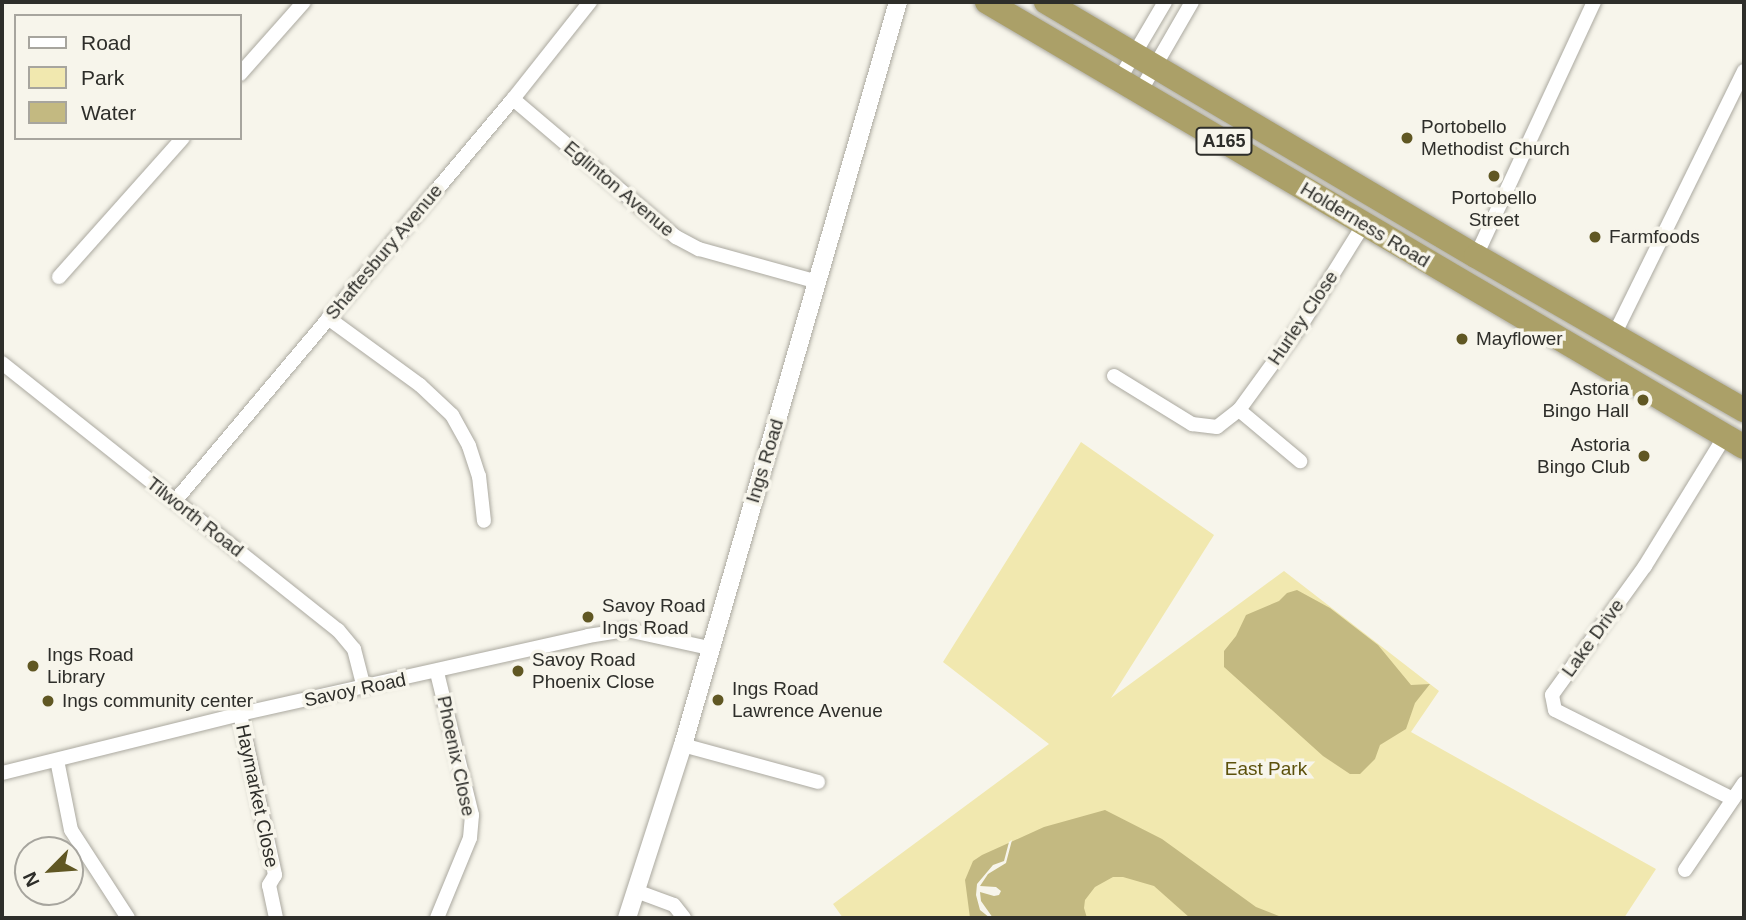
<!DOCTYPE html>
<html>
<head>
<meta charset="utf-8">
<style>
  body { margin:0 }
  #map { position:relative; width:1746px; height:920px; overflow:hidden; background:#f7f5eb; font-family:Helvetica,sans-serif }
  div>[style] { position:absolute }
  .green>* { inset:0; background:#f1e8af }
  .water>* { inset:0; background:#c3b981 }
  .pier>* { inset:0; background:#f7f5eb }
  .roads { filter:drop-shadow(0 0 2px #aba9a0) drop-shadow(0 0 2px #aba9a0) }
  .minor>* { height:14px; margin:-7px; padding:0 7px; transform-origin:7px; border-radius:7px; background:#fff }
  .tertiary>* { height:18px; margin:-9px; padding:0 9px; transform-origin:9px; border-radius:9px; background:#fff }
  .trunk>* { height:24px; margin:-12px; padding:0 12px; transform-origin:12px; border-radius:12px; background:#aba068 }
  .dots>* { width:19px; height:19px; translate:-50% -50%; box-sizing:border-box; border:4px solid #f7f5eb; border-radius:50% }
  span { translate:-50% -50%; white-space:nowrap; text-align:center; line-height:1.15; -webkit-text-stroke:7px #f7f5eb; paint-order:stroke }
  .shield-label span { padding:2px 5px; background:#f7f5eb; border:2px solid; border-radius:5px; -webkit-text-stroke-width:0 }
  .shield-label { font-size:18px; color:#2e2e2a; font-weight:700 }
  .poi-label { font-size:19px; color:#2e2e2a }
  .left { translate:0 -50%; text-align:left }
  .right { translate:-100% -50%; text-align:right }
  .street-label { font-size:19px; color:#2e2e2a }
  .park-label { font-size:19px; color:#5c510c }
  .frame { position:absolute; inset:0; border:4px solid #2e2e2a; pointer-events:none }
  .legend { position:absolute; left:14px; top:14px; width:228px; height:126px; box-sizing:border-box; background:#f7f5eb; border:2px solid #a7a59e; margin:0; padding:9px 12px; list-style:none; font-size:21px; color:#2e2e2a }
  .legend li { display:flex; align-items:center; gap:14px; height:35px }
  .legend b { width:35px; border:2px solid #a7a59e }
  .north { position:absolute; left:14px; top:836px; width:70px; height:70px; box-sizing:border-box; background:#f7f5eb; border:2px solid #a7a59e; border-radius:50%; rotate:245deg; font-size:19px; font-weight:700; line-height:28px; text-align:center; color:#2e2e2a }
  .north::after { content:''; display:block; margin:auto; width:24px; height:32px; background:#605723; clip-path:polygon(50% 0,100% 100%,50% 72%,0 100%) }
</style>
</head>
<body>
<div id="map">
  <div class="green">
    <div style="clip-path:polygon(1081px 442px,1214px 535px,1111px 698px,1284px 571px,1439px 691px,1411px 732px,1656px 869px,1624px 918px,843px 918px,833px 904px,1049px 744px,943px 662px)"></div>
  </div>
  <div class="water">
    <div style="clip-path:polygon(1297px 590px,1330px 608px,1378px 645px,1411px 685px,1430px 684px,1415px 703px,1406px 729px,1380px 745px,1375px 759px,1360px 774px,1350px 774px,1323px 756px,1224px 667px,1224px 651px,1236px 636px,1246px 615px,1279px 601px,1287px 593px)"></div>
    <div style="clip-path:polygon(1105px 810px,1162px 839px,1256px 907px,1284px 918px,1190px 918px,1154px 886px,1123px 877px,1113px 877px,1095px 887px,1085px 900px,1084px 908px,1087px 918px,970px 918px,965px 880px,973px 861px,982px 855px,1044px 827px)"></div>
  </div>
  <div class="pier">
    <div style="clip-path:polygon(1012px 840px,1006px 863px,988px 874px,980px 886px,996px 887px,1001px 891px,999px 895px,994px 896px,980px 892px,981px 901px,993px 918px,990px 918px,980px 910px,976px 895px,977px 884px,993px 865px,1004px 861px,1009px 842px)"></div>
  </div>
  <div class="roads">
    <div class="minor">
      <div style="left:240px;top:74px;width:96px;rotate:-48.4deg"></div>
      <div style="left:1119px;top:80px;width:91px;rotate:-59.5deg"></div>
      <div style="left:1140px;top:92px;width:104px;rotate:-60deg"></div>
      <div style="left:513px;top:99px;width:214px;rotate:40.3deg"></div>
      <div style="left:676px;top:237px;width:26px;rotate:28deg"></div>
      <div style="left:699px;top:249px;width:123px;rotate:15.5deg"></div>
      <div style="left:1476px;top:256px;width:280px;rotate:-65.1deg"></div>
      <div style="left:59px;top:277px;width:186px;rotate:-48.3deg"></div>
      <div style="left:328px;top:318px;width:114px;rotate:36.1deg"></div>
      <div style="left:420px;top:385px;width:44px;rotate:43.2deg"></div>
      <div style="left:452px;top:415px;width:35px;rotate:61deg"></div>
      <div style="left:469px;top:446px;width:32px;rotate:72deg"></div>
      <div style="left:479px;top:476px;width:45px;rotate:83.7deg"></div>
      <div style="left:1615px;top:333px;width:292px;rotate:-63.8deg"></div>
      <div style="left:2px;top:363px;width:429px;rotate:38.5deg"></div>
      <div style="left:338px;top:630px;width:25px;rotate:50deg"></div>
      <div style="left:354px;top:649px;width:40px;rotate:75.6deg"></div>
      <div style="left:1114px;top:376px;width:92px;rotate:31.6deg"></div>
      <div style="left:1192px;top:424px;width:25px;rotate:7deg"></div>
      <div style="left:1217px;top:427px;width:28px;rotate:-38deg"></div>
      <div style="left:1239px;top:410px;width:109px;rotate:-54deg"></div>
      <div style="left:1303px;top:322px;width:115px;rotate:-58.1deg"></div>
      <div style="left:1239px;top:410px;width:80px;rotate:39.9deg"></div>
      <div style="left:1725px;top:436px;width:153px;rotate:121.6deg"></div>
      <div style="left:1645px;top:566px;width:159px;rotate:125.8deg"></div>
      <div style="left:1552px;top:695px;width:15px;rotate:79deg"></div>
      <div style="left:1555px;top:710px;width:199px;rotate:26.6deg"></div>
      <div style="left:175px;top:501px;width:525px;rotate:-49.94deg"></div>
      <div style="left:513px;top:99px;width:124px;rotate:-51.6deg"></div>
      <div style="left:240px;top:714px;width:165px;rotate:77.7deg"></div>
      <div style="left:275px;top:875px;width:12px;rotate:121deg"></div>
      <div style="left:269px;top:885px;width:34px;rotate:78deg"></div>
      <div style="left:683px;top:745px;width:140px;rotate:15.3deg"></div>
      <div style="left:57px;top:760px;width:71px;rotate:78.7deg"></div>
      <div style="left:71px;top:830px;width:105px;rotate:57.1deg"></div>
      <div style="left:2px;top:773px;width:245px;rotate:-13.9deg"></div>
      <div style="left:240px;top:714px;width:357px;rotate:-12.6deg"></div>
      <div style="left:588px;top:636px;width:39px;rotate:-9deg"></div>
      <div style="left:627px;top:630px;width:84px;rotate:12.4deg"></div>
      <div style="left:1685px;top:870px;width:105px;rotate:-55.9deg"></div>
      <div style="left:636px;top:891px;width:40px;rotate:20.2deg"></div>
      <div style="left:674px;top:905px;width:16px;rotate:52deg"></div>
      <div style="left:437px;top:918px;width:87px;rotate:-67.6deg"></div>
      <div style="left:470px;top:838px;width:23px;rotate:-85deg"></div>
      <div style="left:472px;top:815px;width:147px;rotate:-103.8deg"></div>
    </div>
    <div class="tertiary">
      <div style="left:627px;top:918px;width:182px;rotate:-72.1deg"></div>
      <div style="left:683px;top:745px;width:773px;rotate:-73.86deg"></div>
    </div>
    <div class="trunk">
      <div style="left:987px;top:2px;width:878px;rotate:30.45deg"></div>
      <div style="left:1046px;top:2px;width:499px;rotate:30.6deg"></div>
      <div style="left:1476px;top:256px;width:309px;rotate:29.9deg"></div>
    </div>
  </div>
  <div class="dots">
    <div style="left:1407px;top:138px;background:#605723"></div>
    <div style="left:1494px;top:176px;background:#605723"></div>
    <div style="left:1595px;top:237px;background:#605723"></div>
    <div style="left:1462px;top:339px;background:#605723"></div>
    <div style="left:1643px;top:400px;background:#605723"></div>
    <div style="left:1644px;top:456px;background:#605723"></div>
    <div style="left:588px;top:617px;background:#605723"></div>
    <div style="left:33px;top:666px;background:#605723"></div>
    <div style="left:518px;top:671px;background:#605723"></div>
    <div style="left:718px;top:700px;background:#605723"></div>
    <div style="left:48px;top:701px;background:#605723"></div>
  </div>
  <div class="shield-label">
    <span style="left:1224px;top:141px">A165</span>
  </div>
  <div class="poi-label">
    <span class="left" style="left:1421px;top:138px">Portobello<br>Methodist Church</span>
    <span style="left:1494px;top:209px">Portobello<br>Street</span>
    <span class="left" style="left:1609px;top:237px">Farmfoods</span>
    <span class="left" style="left:1476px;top:339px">Mayflower</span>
    <span class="right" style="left:1629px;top:400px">Astoria<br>Bingo Hall</span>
    <span class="right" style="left:1630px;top:456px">Astoria<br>Bingo Club</span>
    <span class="left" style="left:602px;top:617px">Savoy Road<br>Ings Road</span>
    <span class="left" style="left:47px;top:666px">Ings Road<br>Library</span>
    <span class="left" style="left:532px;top:671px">Savoy Road<br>Phoenix Close</span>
    <span class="left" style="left:732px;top:700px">Ings Road<br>Lawrence Avenue</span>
    <span class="left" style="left:62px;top:701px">Ings community center</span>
  </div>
  <div class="street-label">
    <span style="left:619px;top:189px;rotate:40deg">Eglinton Avenue</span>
    <span style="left:1365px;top:225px;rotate:31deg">Holderness Road</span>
    <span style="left:384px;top:252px;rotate:-50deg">Shaftesbury Avenue</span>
    <span style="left:1303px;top:318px;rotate:-56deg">Hurley Close</span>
    <span style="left:765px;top:461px;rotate:-73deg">Ings Road</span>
    <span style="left:195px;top:517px;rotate:38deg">Tilworth Road</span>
    <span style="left:1593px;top:638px;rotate:-54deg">Lake Drive</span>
    <span style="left:355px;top:690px;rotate:-12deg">Savoy Road</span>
    <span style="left:456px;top:756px;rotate:78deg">Phoenix Close</span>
    <span style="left:257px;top:796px;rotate:78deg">Haymarket Close</span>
  </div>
  <div class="park-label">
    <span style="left:1266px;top:769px">East Park</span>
  </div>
  <div class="frame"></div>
  <ul class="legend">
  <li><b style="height:9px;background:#fff"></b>Road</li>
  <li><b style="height:19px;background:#f1e8af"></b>Park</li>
  <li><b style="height:19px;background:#c3b981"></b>Water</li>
  </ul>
  <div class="north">N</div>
</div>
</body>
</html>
